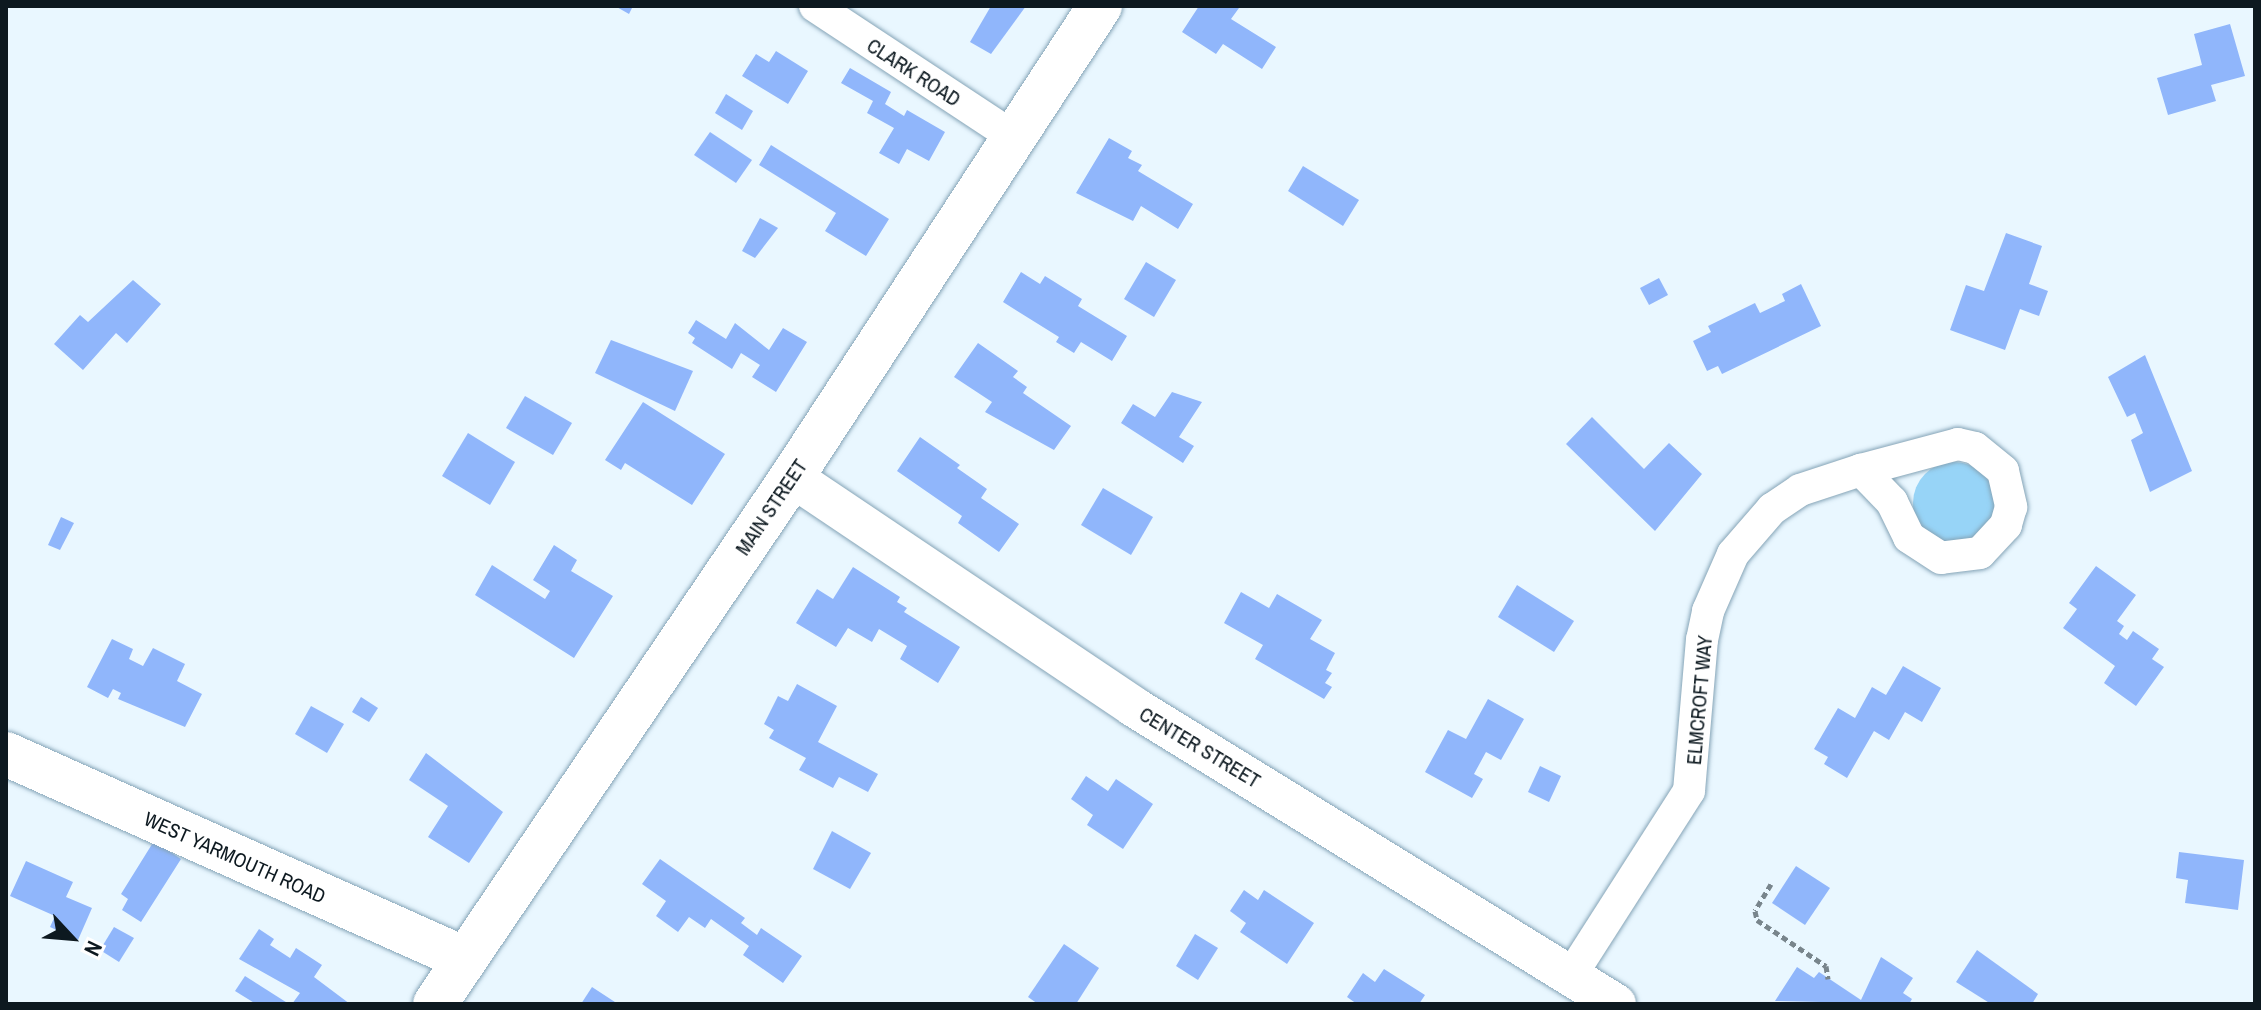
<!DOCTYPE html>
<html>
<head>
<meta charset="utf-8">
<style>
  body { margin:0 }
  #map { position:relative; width:2261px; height:1010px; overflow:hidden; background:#e9f7ff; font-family:"Archivo Narrow",sans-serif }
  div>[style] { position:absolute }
  .green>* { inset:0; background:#97d4f7 }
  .round { border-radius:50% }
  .building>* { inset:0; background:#90b6fb }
  .path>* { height:5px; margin-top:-2.5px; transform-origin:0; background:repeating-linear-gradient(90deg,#78858c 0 6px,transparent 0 10px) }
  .roads { filter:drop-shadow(0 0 2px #85a4b7) drop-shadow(0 0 2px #85a4b7) }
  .minor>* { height:32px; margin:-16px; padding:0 16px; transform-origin:16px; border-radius:16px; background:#fff }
  .tertiary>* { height:40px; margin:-20px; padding:0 20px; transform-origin:20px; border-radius:20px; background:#fff }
  .secondary>* { height:44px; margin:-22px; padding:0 22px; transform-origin:22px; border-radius:22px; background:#fff }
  span { translate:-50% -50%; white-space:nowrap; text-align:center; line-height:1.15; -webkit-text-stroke:6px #fff; paint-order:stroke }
  .street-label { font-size:20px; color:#0d1920 }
  .frame { position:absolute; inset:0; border:8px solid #0d1920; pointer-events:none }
  .north { position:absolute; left:32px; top:898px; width:80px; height:80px; -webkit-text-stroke:6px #fff; paint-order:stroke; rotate:116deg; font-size:22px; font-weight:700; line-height:32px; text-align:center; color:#0d1920 }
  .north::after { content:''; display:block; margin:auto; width:28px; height:36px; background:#0d1920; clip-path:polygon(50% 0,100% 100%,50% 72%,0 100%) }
</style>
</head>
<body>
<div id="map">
  <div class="green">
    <div class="round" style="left:1913px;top:462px;width:82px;height:82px"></div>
  </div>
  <div class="building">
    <div style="clip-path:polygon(615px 6px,633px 6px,629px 14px)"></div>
    <div style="clip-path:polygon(991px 6px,1026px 6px,991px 54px,970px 42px)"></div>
    <div style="clip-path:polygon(1199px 6px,1239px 8px,1231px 19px,1276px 47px,1262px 69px,1223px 44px,1216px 54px,1182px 32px)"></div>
    <div style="clip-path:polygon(2230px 24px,2245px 76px,2211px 85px,2216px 101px,2168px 115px,2157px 78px,2202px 65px,2194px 34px)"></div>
    <div style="clip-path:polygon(776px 51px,808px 71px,788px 104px,742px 76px,756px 54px,769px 62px)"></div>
    <div style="clip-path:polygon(850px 68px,891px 92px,885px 104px,904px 116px,907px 110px,945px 132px,929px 161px,907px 149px,899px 164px,879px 153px,894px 128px,867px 113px,873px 101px,841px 83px)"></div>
    <div style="clip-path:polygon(726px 94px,753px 111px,742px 130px,715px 113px)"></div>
    <div style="clip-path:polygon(710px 132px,752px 160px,736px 183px,694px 155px)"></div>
    <div style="clip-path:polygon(1109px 138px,1132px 151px,1128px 158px,1142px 165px,1138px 171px,1193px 204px,1178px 229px,1141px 206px,1133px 221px,1076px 193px)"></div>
    <div style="clip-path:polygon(771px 145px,889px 219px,866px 256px,825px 231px,836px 213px,759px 165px)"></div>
    <div style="clip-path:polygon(1303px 166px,1359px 200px,1343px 226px,1288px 191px)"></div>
    <div style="clip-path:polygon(760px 218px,778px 228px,755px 258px,742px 251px)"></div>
    <div style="clip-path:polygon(2006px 233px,2042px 246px,2029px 284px,2048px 291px,2039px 316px,2020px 309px,2005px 350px,1950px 330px,1966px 285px,1984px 291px)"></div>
    <div style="clip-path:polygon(1146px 262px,1176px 280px,1154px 317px,1124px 299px)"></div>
    <div style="clip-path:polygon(1021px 272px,1040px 284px,1045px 276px,1082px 299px,1078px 306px,1127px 336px,1112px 361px,1081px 342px,1074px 353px,1056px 342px,1059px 337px,1003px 302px)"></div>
    <div style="clip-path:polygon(1659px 278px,1668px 295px,1649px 305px,1640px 288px)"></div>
    <div style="clip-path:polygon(133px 280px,161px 304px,127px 343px,116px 333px,83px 370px,54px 344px,80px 315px,88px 322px)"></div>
    <div style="clip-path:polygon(1801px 284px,1821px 326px,1722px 374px,1718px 366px,1707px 371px,1693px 341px,1711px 332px,1708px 326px,1755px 303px,1760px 313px,1785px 301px,1782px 294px)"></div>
    <div style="clip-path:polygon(696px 320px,726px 339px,735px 323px,769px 350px,783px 328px,807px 342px,776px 392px,752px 377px,760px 365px,741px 353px,732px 369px,692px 343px,695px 338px,688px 333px)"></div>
    <div style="clip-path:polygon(611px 340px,693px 371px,675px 411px,595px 373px)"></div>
    <div style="clip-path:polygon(978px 343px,1018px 371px,1013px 377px,1027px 387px,1023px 393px,1071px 426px,1054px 450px,985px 412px,992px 402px,954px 377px)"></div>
    <div style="clip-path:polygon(2145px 355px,2192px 471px,2150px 492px,2131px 440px,2143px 433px,2135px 413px,2127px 417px,2108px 377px)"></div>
    <div style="clip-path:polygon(1172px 392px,1202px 402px,1179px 437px,1194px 446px,1183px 463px,1121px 423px,1133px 404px,1155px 417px)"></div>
    <div style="clip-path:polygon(525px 396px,572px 423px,553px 455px,506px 428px)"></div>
    <div style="clip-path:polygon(643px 402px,725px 454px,692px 505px,625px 463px,621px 470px,605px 460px)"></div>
    <div style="clip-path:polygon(1592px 417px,1644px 469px,1669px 443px,1702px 474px,1655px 531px,1566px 444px)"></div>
    <div style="clip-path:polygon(468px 433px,515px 462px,490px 505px,442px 476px)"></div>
    <div style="clip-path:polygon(920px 437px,960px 465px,957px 468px,987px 489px,981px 498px,1019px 524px,999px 552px,958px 523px,962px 516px,897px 471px)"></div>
    <div style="clip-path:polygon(1103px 488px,1153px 517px,1131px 555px,1081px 525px)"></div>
    <div style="clip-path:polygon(61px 517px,74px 523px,60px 550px,48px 545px)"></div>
    <div style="clip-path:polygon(554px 545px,577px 560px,571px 571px,613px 596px,574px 658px,475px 595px,492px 565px,545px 599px,550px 591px,533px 580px)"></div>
    <div style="clip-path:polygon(2096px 566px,2136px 595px,2117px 621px,2124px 626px,2119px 634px,2127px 640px,2133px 631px,2159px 649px,2152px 659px,2164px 667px,2136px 706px,2104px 683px,2115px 666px,2063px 628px,2077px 609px,2069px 603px)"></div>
    <div style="clip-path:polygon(853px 567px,900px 597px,897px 602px,907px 608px,904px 612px,960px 647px,938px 683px,900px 659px,907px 646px,879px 629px,872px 642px,848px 628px,836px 647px,796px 623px,817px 589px,833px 599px)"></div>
    <div style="clip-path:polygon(1517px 585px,1574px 621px,1554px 652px,1498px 617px)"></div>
    <div style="clip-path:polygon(1241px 592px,1269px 608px,1277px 594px,1322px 620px,1310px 639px,1335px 653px,1326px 670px,1332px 673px,1325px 683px,1332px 687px,1324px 699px,1255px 659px,1263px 645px,1224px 623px)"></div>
    <div style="clip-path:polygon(112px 639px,133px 649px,129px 659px,143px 666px,153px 648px,185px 664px,177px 681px,202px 694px,185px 727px,118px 699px,121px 693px,113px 689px,108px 698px,87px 687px)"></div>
    <div style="clip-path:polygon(1903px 666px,1941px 688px,1922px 722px,1905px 712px,1889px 740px,1874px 731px,1847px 778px,1824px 764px,1828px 757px,1814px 749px,1838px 708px,1855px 718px,1872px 687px,1886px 695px)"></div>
    <div style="clip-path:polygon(797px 684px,837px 706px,818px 742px,878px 774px,868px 792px,839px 777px,833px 788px,799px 770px,806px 758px,769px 738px,774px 730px,764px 724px,778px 696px,788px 701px)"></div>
    <div style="clip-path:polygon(361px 697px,378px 708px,369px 722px,352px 712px)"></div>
    <div style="clip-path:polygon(1488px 699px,1524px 719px,1501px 760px,1486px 752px,1474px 774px,1483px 779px,1472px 798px,1425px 772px,1448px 730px,1466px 739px)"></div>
    <div style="clip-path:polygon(311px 706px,344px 724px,327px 753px,295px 734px)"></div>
    <div style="clip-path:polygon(426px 753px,503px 812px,469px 863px,428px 837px,448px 806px,409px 780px)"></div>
    <div style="clip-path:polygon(1540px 766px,1561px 776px,1549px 802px,1528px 792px)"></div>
    <div style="clip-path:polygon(1086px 776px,1108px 791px,1116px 779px,1153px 804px,1123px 849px,1087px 825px,1093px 815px,1071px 799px)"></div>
    <div style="clip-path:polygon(832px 831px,871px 853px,850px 889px,813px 869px)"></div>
    <div style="clip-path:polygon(154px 841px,181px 859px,141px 922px,122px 910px,128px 899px,121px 894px)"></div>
    <div style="clip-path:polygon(2179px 852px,2244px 860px,2238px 910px,2185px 903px,2188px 880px,2176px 878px)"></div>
    <div style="clip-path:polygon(660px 859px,745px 918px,741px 923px,757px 935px,761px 928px,802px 956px,783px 983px,743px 955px,749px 946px,711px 919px,705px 928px,689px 917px,678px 932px,656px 916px,666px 901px,642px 884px)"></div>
    <div style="clip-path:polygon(26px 861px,73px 882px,66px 897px,92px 908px,78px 940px,50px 927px,55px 916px,10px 896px)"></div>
    <div style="clip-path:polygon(1796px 866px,1830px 888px,1805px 925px,1772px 903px)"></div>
    <div style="clip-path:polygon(1244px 890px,1258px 900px,1264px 890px,1314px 923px,1287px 964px,1240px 932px,1246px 923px,1230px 911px)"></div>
    <div style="clip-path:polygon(114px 927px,134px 938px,119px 962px,100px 950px)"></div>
    <div style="clip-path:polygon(259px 929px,274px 939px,270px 945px,290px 958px,296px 948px,322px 965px,314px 977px,350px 1004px,292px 1004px,300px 993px,239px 959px)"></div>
    <div style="clip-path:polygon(1195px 934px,1218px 948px,1198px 980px,1176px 966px)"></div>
    <div style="clip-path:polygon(1064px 944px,1099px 968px,1076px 1004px,1038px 1004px,1028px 997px)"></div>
    <div style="clip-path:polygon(1977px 950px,2038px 994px,2032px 1004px,1991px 1004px,1956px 982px)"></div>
    <div style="clip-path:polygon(1881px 957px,1913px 978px,1903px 993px,1912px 999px,1909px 1004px,1775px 1001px,1797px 967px,1814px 978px,1819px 972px,1861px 1000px)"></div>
    <div style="clip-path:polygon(1384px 969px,1425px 995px,1419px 1004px,1357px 1004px,1347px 997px,1363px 973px,1375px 982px)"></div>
    <div style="clip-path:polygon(245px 976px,289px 1004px,256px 1004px,235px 991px)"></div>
    <div style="clip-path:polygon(592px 987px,618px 1004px,581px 1004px)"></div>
  </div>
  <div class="path">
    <div style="left:1771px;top:884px;width:31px;rotate:121deg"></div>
    <div style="left:1755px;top:911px;width:9px;rotate:77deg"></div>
    <div style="left:1757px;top:920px;width:83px;rotate:33.7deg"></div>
    <div style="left:1826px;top:966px;width:13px;rotate:81deg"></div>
  </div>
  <div class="roads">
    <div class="minor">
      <div style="left:815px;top:6px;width:238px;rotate:33.4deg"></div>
      <div style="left:1958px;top:444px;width:17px;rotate:13deg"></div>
      <div style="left:1975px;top:448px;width:36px;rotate:39deg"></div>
      <div style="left:2003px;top:471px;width:37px;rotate:77deg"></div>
      <div style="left:2011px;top:507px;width:19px;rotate:106deg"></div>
      <div style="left:2006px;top:525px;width:38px;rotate:133deg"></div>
      <div style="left:1980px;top:553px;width:39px;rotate:173deg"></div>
      <div style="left:1941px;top:558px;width:38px;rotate:-147deg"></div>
      <div style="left:1909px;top:537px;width:39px;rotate:-116deg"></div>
      <div style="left:1892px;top:502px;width:45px;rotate:-134.1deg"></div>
      <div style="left:1861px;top:470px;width:100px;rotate:-15deg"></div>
      <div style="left:1572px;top:974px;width:217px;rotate:-57.4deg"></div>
      <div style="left:1689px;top:791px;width:152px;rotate:-85.1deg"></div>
      <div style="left:1702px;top:640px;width:30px;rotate:-78deg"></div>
      <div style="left:1708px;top:611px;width:62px;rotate:-66.3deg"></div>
      <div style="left:1733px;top:554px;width:60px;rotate:-49.1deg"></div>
      <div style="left:1772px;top:509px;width:34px;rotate:-34deg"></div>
      <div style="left:1800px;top:490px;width:64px;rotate:-18.2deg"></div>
    </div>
    <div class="tertiary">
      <div style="left:792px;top:477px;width:412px;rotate:33.9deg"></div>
      <div style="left:1134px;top:707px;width:566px;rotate:31.64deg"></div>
    </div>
    <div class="secondary">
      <div style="left:6px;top:754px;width:503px;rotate:24.07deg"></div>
      <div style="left:435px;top:1004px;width:637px;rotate:-55.89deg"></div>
      <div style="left:792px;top:477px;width:563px;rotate:-56.82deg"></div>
    </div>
  </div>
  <div class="street-label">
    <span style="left:914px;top:72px;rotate:33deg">CLARK ROAD</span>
    <span style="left:771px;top:507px;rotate:-56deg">MAIN STREET</span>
    <span style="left:1699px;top:700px;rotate:-85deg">ELMCROFT WAY</span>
    <span style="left:1200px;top:747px;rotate:31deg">CENTER STREET</span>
    <span style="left:235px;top:857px;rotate:24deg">WEST YARMOUTH ROAD</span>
  </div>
  <div class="frame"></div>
  <div class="north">N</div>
</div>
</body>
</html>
